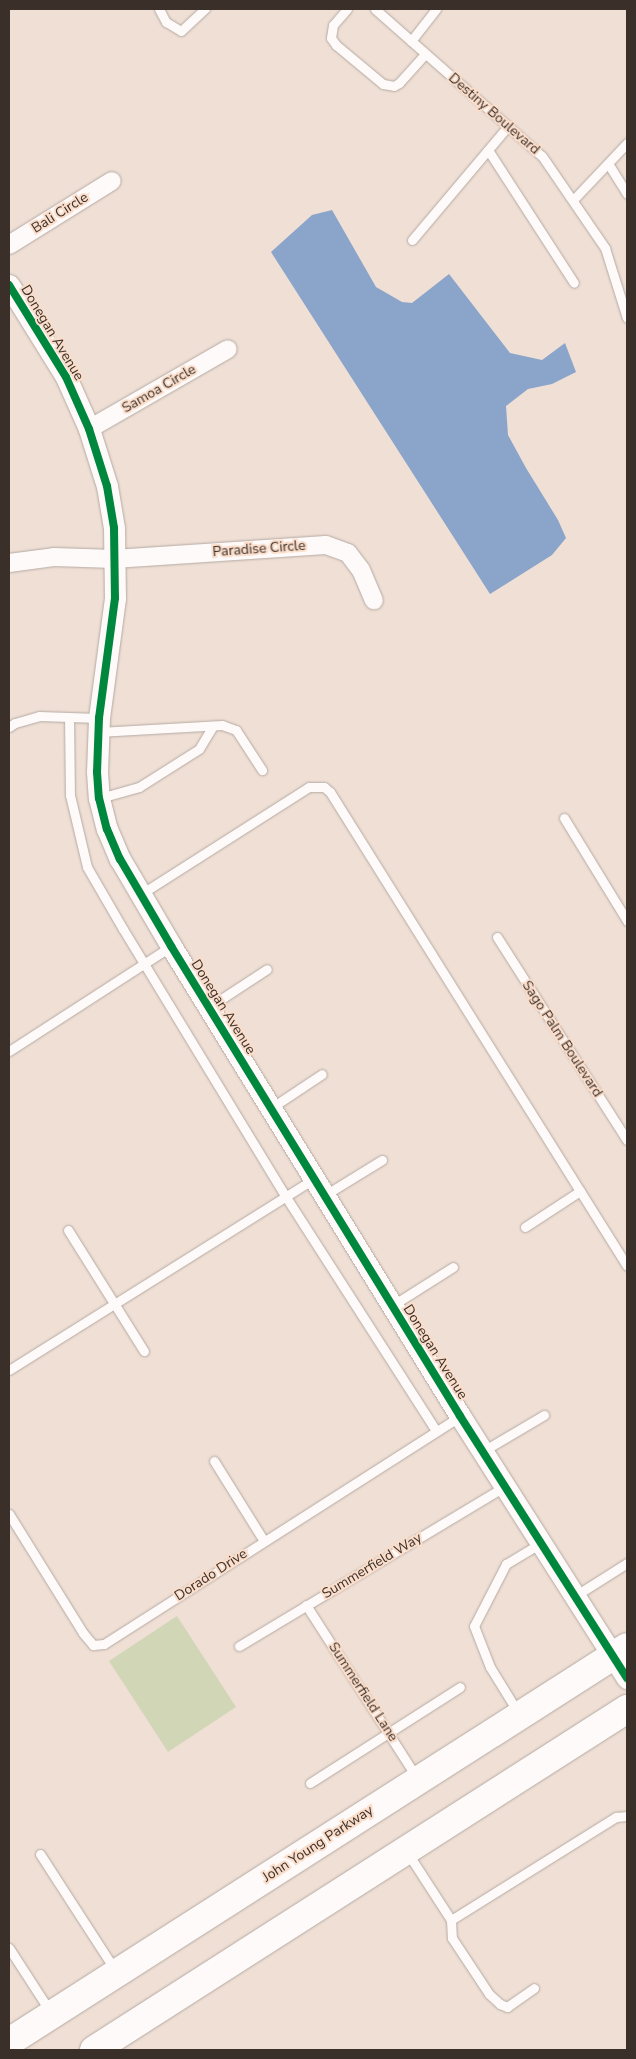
<!DOCTYPE html>
<html>
<head>
<meta charset="utf-8">
<style>
  body { margin:0 }
  #map { position:relative; width:636px; height:2059px; overflow:hidden; background:#efdfd5; font-family:"Nunito Sans",sans-serif }
  div>[style] { position:absolute }
  .green>* { inset:0; background:#d1d7b6 }
  .water>* { inset:0; background:#8aa4ca }
  .roads { filter:drop-shadow(0 0 1px #b5aaa2) drop-shadow(0 0 1px #b5aaa2) }
  .service>* { height:9px; margin:-4.5px; padding:0 4.5px; transform-origin:4.5px; border-radius:4.5px; background:#fdfaf9 }
  .minor>* { height:18px; margin:-9px; padding:0 9px; transform-origin:9px; border-radius:9px; background:#fdfaf9 }
  .tertiary>* { height:21px; margin:-10.5px; padding:0 10.5px; transform-origin:10.5px; border-radius:10.5px; background:#fdfaf9 }
  .trunk>* { height:28px; margin:-14px; padding:0 14px; transform-origin:14px; border-radius:14px; background:#fdfaf9 }
  .cycleway>* { height:8px; margin:-4px; padding:0 4px; transform-origin:4px; border-radius:4px; background:#00873e }
  span { translate:-50% -50%; white-space:nowrap; text-align:center; line-height:1.15; -webkit-text-stroke:4px #faddca; paint-order:stroke }
  .street-label { font-size:14px; color:#3b3029 }
  .frame { position:absolute; inset:0; border:10px solid #3b3029; pointer-events:none }
</style>
</head>
<body>
<div id="map">
  <div class="green">
    <div style="clip-path:polygon(177px 1616px,236px 1707px,168px 1752px,109px 1661px)"></div>
  </div>
  <div class="water">
    <div style="clip-path:polygon(332px 210px,376px 287px,402px 302px,412px 303px,449px 274px,510px 353px,542px 360px,565px 343px,576px 372px,552px 384px,528px 389px,506px 406px,508px 435px,526px 468px,558px 520px,566px 538px,552px 555px,490px 594px,271px 252px,312px 215px)"></div>
  </div>
  <div class="roads">
    <div class="service">
      <div style="left:159px;top:9px;width:15px;rotate:62deg"></div>
      <div style="left:166px;top:22px;width:17px;rotate:31deg"></div>
      <div style="left:181px;top:31px;width:33px;rotate:-43deg"></div>
      <div style="left:347px;top:9px;width:21px;rotate:131deg"></div>
      <div style="left:333px;top:25px;width:13px;rotate:99deg"></div>
      <div style="left:331px;top:38px;width:9px;rotate:54deg"></div>
      <div style="left:336px;top:45px;width:61px;rotate:39.7deg"></div>
      <div style="left:383px;top:84px;width:11px;rotate:10deg"></div>
      <div style="left:394px;top:86px;width:6px;rotate:-31deg"></div>
      <div style="left:399px;top:83px;width:39px;rotate:-48deg"></div>
      <div style="left:375px;top:9px;width:222px;rotate:41.4deg"></div>
      <div style="left:542px;top:156px;width:112px;rotate:55.6deg"></div>
      <div style="left:605px;top:248px;width:73px;rotate:72.6deg"></div>
      <div style="left:411px;top:41px;width:41px;rotate:-52deg"></div>
      <div style="left:488px;top:150px;width:158px;rotate:57.1deg"></div>
      <div style="left:609px;top:165px;width:34px;rotate:58deg"></div>
      <div style="left:573px;top:200px;width:79px;rotate:-46.5deg"></div>
      <div style="left:412px;top:240px;width:149px;rotate:-49.9deg"></div>
      <div style="left:69px;top:717px;width:78px;rotate:89.3deg"></div>
      <div style="left:70px;top:795px;width:74px;rotate:76.7deg"></div>
      <div style="left:87px;top:867px;width:72px;rotate:59.9deg"></div>
      <div style="left:123px;top:929px;width:314px;rotate:58.7deg"></div>
      <div style="left:286px;top:1197px;width:278px;rotate:57.3deg"></div>
      <div style="left:9px;top:727px;width:7px;rotate:-34deg"></div>
      <div style="left:15px;top:723px;width:25px;rotate:-16deg"></div>
      <div style="left:39px;top:716px;width:59px;rotate:1.9deg"></div>
      <div style="left:98px;top:732px;width:124px;rotate:-3.2deg"></div>
      <div style="left:222px;top:725px;width:15px;rotate:20deg"></div>
      <div style="left:236px;top:730px;width:48px;rotate:57deg"></div>
      <div style="left:100px;top:798px;width:41px;rotate:-15.8deg"></div>
      <div style="left:139px;top:787px;width:71px;rotate:-32.3deg"></div>
      <div style="left:199px;top:749px;width:27px;rotate:-59deg"></div>
      <div style="left:564px;top:818px;width:121px;rotate:58.5deg"></div>
      <div style="left:141px;top:894px;width:199px;rotate:-32.5deg"></div>
      <div style="left:309px;top:787px;width:15px"></div>
      <div style="left:324px;top:787px;width:8px;rotate:40deg"></div>
      <div style="left:330px;top:792px;width:559px;rotate:57.93deg"></div>
      <div style="left:497px;top:937px;width:241px;rotate:57.4deg"></div>
      <div style="left:209px;top:1007px;width:69px;rotate:-33.2deg"></div>
      <div style="left:9px;top:1051px;width:193px;rotate:-32.9deg"></div>
      <div style="left:271px;top:1108px;width:61px;rotate:-33.7deg"></div>
      <div style="left:325px;top:1195px;width:67px;rotate:-31.6deg"></div>
      <div style="left:525px;top:1227px;width:66px;rotate:-33.2deg"></div>
      <div style="left:68px;top:1230px;width:143px;rotate:57.9deg"></div>
      <div style="left:393px;top:1305px;width:71px;rotate:-32.3deg"></div>
      <div style="left:9px;top:1370px;width:360px;rotate:-32.1deg"></div>
      <div style="left:483px;top:1451px;width:71px;rotate:-30.5deg"></div>
      <div style="left:214px;top:1461px;width:94px;rotate:58deg"></div>
      <div style="left:9px;top:1514px;width:140px;rotate:58.1deg"></div>
      <div style="left:83px;top:1633px;width:16px;rotate:50deg"></div>
      <div style="left:93px;top:1645px;width:11px;rotate:-5deg"></div>
      <div style="left:104px;top:1644px;width:423px;rotate:-32.6deg"></div>
      <div style="left:575px;top:1596px;width:62px;rotate:-32.4deg"></div>
      <div style="left:306px;top:1605px;width:206px;rotate:57.3deg"></div>
      <div style="left:239px;top:1646px;width:310px;rotate:-31deg"></div>
      <div style="left:519px;top:1714px;width:55px;rotate:-121.7deg"></div>
      <div style="left:490px;top:1667px;width:44px;rotate:-111.3deg"></div>
      <div style="left:474px;top:1626px;width:70px;rotate:-62.7deg"></div>
      <div style="left:506px;top:1564px;width:41px;rotate:-31deg"></div>
      <div style="left:310px;top:1783px;width:178px;rotate:-32.6deg"></div>
      <div style="left:407px;top:1852px;width:81px;rotate:57.1deg"></div>
      <div style="left:451px;top:1920px;width:195px;rotate:-32deg"></div>
      <div style="left:616px;top:1817px;width:11px;rotate:-5deg"></div>
      <div style="left:40px;top:1854px;width:138px;rotate:57.1deg"></div>
      <div style="left:451px;top:1920px;width:18px;rotate:87deg"></div>
      <div style="left:452px;top:1938px;width:67px;rotate:56.5deg"></div>
      <div style="left:489px;top:1994px;width:15px;rotate:42deg"></div>
      <div style="left:500px;top:2004px;width:8px;rotate:23deg"></div>
      <div style="left:507px;top:2007px;width:33px;rotate:-35deg"></div>
      <div style="left:9px;top:1948px;width:77px;rotate:57.1deg"></div>
    </div>
    <div class="minor">
      <div style="left:9px;top:245px;width:121px;rotate:-31.9deg"></div>
      <div style="left:89px;top:429px;width:160px;rotate:-29.9deg"></div>
      <div style="left:9px;top:563px;width:45px;rotate:-7.6deg"></div>
      <div style="left:54px;top:557px;width:60px;rotate:1.9deg"></div>
      <div style="left:114px;top:559px;width:212px;rotate:-3.8deg"></div>
      <div style="left:326px;top:545px;width:23px;rotate:20deg"></div>
      <div style="left:348px;top:553px;width:21px;rotate:53deg"></div>
      <div style="left:361px;top:570px;width:33px;rotate:67deg"></div>
    </div>
    <div class="tertiary">
      <div style="left:9px;top:285px;width:108px;rotate:58.2deg"></div>
      <div style="left:66px;top:377px;width:57px;rotate:66.1deg"></div>
      <div style="left:89px;top:429px;width:60px;rotate:72.5deg"></div>
      <div style="left:107px;top:486px;width:43px;rotate:80.5deg"></div>
      <div style="left:114px;top:528px;width:70px;rotate:89.2deg"></div>
      <div style="left:115px;top:598px;width:121px;rotate:97.6deg"></div>
      <div style="left:99px;top:718px;width:54px;rotate:92.1deg"></div>
      <div style="left:97px;top:772px;width:26px;rotate:86deg"></div>
      <div style="left:99px;top:798px;width:32px;rotate:76deg"></div>
      <div style="left:107px;top:829px;width:33px;rotate:67deg"></div>
      <div style="left:120px;top:859px;width:101px;rotate:59.6deg"></div>
      <div style="left:171px;top:946px;width:552px;rotate:58.41deg"></div>
      <div style="left:460px;top:1416px;width:311px;rotate:57.5deg"></div>
    </div>
    <div class="trunk">
      <div style="left:9px;top:2042px;width:733px;rotate:-32.59deg"></div>
      <div style="left:94px;top:2050px;width:633px;rotate:-32.61deg"></div>
    </div>
  </div>
  <div class="cycleway">
    <div style="left:9px;top:285px;width:108px;rotate:58.2deg"></div>
    <div style="left:66px;top:377px;width:57px;rotate:66.1deg"></div>
    <div style="left:89px;top:429px;width:60px;rotate:72.5deg"></div>
    <div style="left:107px;top:486px;width:43px;rotate:80.5deg"></div>
    <div style="left:114px;top:528px;width:70px;rotate:89.2deg"></div>
    <div style="left:115px;top:598px;width:121px;rotate:97.6deg"></div>
    <div style="left:99px;top:718px;width:54px;rotate:92.1deg"></div>
    <div style="left:97px;top:772px;width:26px;rotate:86deg"></div>
    <div style="left:99px;top:798px;width:32px;rotate:76deg"></div>
    <div style="left:107px;top:829px;width:33px;rotate:67deg"></div>
    <div style="left:120px;top:859px;width:101px;rotate:59.6deg"></div>
    <div style="left:171px;top:946px;width:552px;rotate:58.41deg"></div>
    <div style="left:460px;top:1416px;width:311px;rotate:57.5deg"></div>
  </div>
  <div class="street-label">
    <span style="left:494px;top:114px;rotate:41deg">Destiny Boulevard</span>
    <span style="left:60px;top:213px;rotate:-32deg">Bali Circle</span>
    <span style="left:52px;top:333px;rotate:59deg">Donegan Avenue</span>
    <span style="left:159px;top:389px;rotate:-30deg">Samoa Circle</span>
    <span style="left:259px;top:549px;rotate:-4deg">Paradise Circle</span>
    <span style="left:223px;top:1007px;rotate:58deg">Donegan Avenue</span>
    <span style="left:562px;top:1039px;rotate:57deg">Sago Palm Boulevard</span>
    <span style="left:435px;top:1352px;rotate:58deg">Donegan Avenue</span>
    <span style="left:372px;top:1566px;rotate:-31deg">Summerfield Way</span>
    <span style="left:211px;top:1575px;rotate:-33deg">Dorado Drive</span>
    <span style="left:363px;top:1692px;rotate:57deg">Summerfield Lane</span>
    <span style="left:318px;top:1844px;rotate:-33deg">John Young Parkway</span>
  </div>
  <div class="frame"></div>
</div>
</body>
</html>
